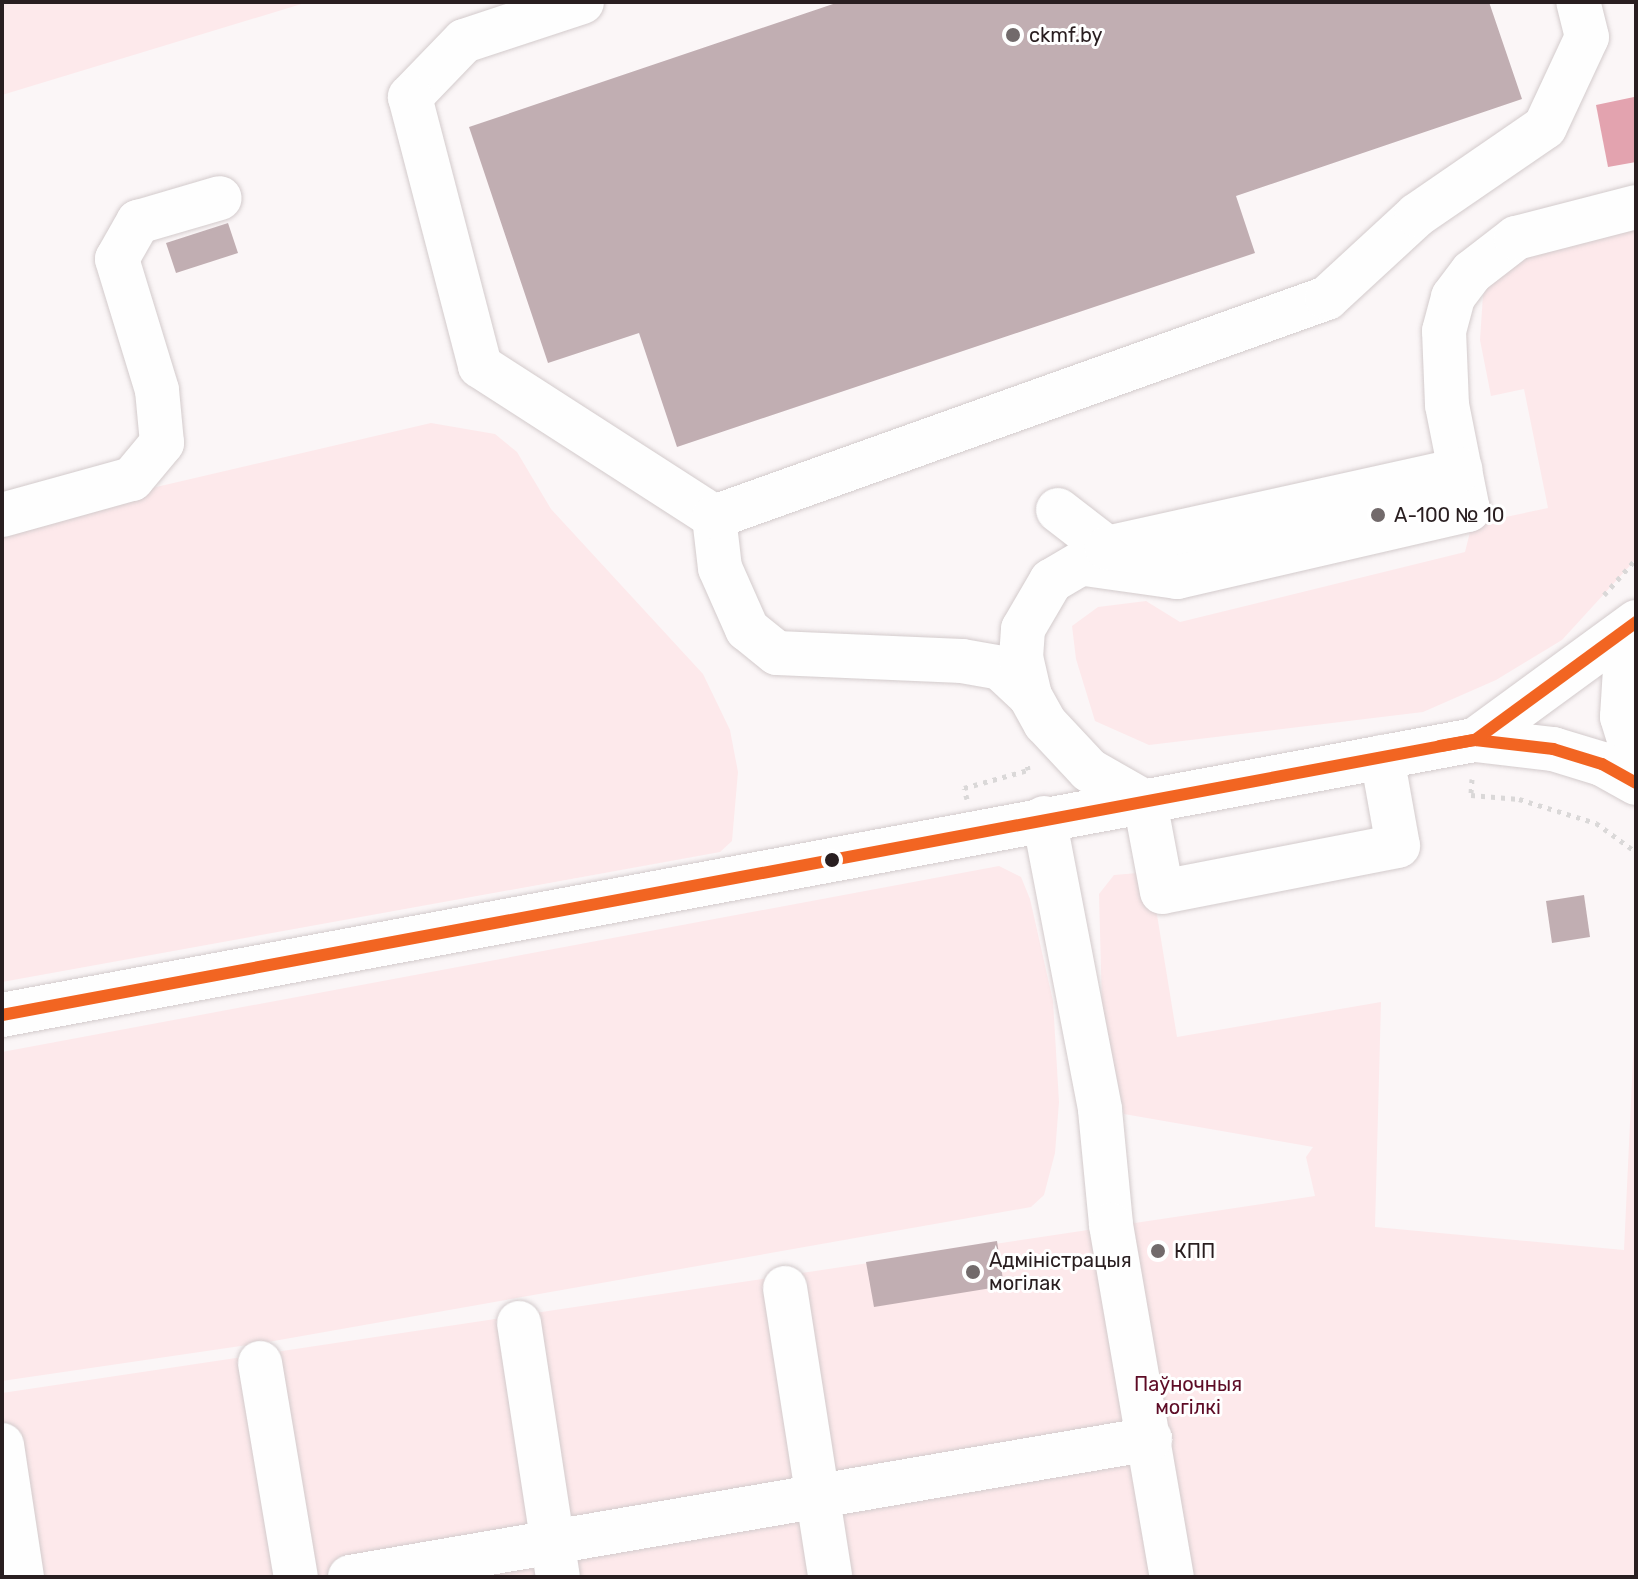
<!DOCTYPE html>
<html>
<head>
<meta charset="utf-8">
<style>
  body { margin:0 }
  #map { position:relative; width:1638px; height:1579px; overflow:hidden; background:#fbf6f7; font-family:Rubik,sans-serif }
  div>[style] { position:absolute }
  .green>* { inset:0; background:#fde9eb }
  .water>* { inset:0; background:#e3a3af }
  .building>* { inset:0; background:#c1aeb2 }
  .path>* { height:5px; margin-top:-2.5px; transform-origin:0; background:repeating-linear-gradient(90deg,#dad8d8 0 4px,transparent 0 10px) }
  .roads { filter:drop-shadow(0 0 2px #d3cbcc) drop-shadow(0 0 2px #d3cbcc) }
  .minor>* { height:44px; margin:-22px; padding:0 22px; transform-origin:22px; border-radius:22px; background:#fefefe }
  .major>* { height:44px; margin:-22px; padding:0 22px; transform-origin:22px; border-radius:22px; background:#fefefe }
  .bus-1>* { height:12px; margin:-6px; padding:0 6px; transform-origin:6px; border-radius:6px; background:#f26522 }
  .dots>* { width:22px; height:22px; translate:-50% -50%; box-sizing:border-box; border:4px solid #fff; border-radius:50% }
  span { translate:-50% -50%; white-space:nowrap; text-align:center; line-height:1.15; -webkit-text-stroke:6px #fff; paint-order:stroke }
  .poi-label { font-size:20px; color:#291e20 }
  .left { translate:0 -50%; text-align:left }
  .park-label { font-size:20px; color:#5e0c26 }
  .frame { position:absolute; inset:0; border:4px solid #291e20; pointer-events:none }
</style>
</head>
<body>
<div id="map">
  <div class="green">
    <div style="clip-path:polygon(2px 2px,308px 2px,2px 95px)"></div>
    <div style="clip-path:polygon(1636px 218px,1636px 559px,1562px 640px,1496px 680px,1423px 712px,1149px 745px,1095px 721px,1076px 659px,1072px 626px,1098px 607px,1146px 601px,1180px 622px,1465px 552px,1472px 524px,1548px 508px,1524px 389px,1491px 396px,1480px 340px,1483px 295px,1501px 265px)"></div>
    <div style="clip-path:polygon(431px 423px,495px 434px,517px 452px,551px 509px,703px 674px,730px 730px,738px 772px,732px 841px,720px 852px,2px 982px,2px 531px,122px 495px)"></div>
    <div style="clip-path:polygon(999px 866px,1021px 877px,1030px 899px,1053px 1001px,1059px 1102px,1055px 1153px,1044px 1195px,1031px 1207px,268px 1342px,2px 1381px,2px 1052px)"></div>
    <div style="clip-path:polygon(1150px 872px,1177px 1037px,1381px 1002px,1375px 1227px,1624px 1250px,1636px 995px,1636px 1577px,2px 1577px,2px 1393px,1315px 1196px,1306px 1157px,1313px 1147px,1124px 1114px,1102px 1007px,1099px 894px,1114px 875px)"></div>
  </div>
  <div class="water">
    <div style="clip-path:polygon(1634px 97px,1636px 162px,1608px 167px,1596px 105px)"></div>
  </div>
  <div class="building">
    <div style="clip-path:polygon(839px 2px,1489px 2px,1522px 99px,1236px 196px,1255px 253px,677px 447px,639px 333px,548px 363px,469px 127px)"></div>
    <div style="clip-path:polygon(228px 223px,238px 253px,176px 273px,166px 243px)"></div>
    <div style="clip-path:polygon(1584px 895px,1590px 937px,1552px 943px,1546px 901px)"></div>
    <div style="clip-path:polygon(997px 1241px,1004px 1286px,874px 1307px,866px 1262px)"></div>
  </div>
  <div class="path">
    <div style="left:1604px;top:595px;width:48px;rotate:-48.4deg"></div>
    <div style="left:1472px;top:779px;width:16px;rotate:94deg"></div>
    <div style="left:1471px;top:795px;width:48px;rotate:4.8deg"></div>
    <div style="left:1519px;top:799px;width:81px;rotate:17.3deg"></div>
    <div style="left:1596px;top:823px;width:49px;rotate:35.9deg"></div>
    <div style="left:967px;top:799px;width:11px;rotate:-105deg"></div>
    <div style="left:964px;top:788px;width:66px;rotate:-15.7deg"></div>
    <div style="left:1028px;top:770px;width:8px;rotate:-97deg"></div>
  </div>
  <div class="roads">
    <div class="minor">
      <div style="left:582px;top:2px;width:124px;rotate:161.7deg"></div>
      <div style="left:464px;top:41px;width:78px;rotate:134deg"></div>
      <div style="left:410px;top:97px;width:278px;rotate:75.4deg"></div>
      <div style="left:480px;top:366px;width:278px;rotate:32.8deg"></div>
      <div style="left:714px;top:517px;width:51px;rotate:83.3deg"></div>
      <div style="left:720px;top:568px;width:67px;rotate:66.1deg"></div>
      <div style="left:747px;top:629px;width:38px;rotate:39deg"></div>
      <div style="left:777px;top:653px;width:185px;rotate:2.5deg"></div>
      <div style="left:962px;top:661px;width:39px;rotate:10deg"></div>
      <div style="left:1000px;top:668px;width:41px;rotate:43deg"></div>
      <div style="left:1058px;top:510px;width:62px;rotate:37.8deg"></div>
      <div style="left:2px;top:515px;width:135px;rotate:-15.5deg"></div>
      <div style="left:132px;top:479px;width:47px;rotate:-50.2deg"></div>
      <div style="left:162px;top:443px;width:53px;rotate:-95.4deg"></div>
      <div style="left:157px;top:390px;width:137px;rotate:-107deg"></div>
      <div style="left:117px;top:259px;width:43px;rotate:-60.4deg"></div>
      <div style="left:138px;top:222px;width:85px;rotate:-16.3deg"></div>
      <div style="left:714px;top:517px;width:651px;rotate:-19.66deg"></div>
      <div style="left:1327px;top:298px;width:122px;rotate:-42.7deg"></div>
      <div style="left:1417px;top:215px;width:155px;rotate:-34.5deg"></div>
      <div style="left:1545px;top:127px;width:99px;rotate:-65deg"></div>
      <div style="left:1587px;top:37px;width:36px;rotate:-104deg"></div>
      <div style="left:1085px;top:564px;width:93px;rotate:8deg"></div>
      <div style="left:1177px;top:577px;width:299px;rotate:-13deg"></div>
      <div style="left:1468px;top:510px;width:107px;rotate:-101.3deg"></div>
      <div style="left:1447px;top:405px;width:74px;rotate:-92.3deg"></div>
      <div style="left:1444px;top:331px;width:35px;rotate:-75deg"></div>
      <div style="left:1453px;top:297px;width:31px;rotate:-53deg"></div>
      <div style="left:1472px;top:272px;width:56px;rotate:-37.7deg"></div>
      <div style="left:1516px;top:238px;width:124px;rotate:-14.5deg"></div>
      <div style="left:1382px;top:757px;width:90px;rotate:79.8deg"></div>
      <div style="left:1398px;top:846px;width:240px;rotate:169deg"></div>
      <div style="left:1162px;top:892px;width:92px;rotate:-100.7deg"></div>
      <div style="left:1145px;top:802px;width:64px;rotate:-150.3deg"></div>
      <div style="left:1089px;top:770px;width:64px;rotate:-133.1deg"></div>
      <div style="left:1045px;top:723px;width:31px;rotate:-119deg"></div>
      <div style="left:1030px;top:696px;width:39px;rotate:-103deg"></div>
      <div style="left:1021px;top:658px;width:29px;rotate:-86deg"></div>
      <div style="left:1023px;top:629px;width:56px;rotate:-59.7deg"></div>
      <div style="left:1051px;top:581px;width:65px;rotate:-30.5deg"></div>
      <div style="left:1107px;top:548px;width:362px;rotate:-12.5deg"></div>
      <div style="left:1044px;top:818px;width:297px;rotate:79.1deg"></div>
      <div style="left:1100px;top:1110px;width:116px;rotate:84.5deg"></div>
      <div style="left:1111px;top:1225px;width:357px;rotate:80.2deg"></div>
      <div style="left:785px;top:1288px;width:292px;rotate:81.1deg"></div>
      <div style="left:519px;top:1323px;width:257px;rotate:81.3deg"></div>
      <div style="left:260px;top:1363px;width:217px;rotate:80.5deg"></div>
      <div style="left:2px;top:1445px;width:134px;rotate:81.4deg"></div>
      <div style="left:350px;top:1577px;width:812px;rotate:-9.79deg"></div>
    </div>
    <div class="major">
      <div style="left:1636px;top:644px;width:27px;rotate:114deg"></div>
      <div style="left:1625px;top:669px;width:48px;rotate:93.6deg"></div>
      <div style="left:1622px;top:717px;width:47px;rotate:72.7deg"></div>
      <div style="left:1475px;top:740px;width:200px;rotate:-36.2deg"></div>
      <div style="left:2px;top:1015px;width:1498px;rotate:-10.58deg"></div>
      <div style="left:1475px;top:740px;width:79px;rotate:6.6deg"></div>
      <div style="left:1553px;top:749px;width:51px;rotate:17deg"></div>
      <div style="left:1602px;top:764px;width:39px;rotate:29deg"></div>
    </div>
  </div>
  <div class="bus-1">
    <div style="left:1440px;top:746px;width:36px;rotate:-10deg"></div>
    <div style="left:1475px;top:740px;width:79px;rotate:6.6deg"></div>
    <div style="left:1553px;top:749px;width:51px;rotate:17deg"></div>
    <div style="left:1602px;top:764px;width:39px;rotate:29deg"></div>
    <div style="left:2px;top:1015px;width:1498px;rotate:-10.58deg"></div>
    <div style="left:1475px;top:740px;width:200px;rotate:-36.2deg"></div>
  </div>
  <div class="dots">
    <div style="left:1013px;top:35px;background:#726a6b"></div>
    <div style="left:1378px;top:515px;background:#726a6b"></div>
    <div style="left:832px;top:860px;background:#291e20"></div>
    <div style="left:1158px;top:1251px;background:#726a6b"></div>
    <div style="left:973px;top:1272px;background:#726a6b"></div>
  </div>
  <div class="poi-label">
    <span class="left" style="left:1029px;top:35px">ckmf.by</span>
    <span class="left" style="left:1394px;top:515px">А-100 № 10</span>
    <span class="left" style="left:1174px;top:1251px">КПП</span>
    <span class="left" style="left:989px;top:1272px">Адміністрацыя<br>могілак</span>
  </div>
  <div class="park-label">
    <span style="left:1188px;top:1396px">Паўночныя<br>могілкі</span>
  </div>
  <div class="frame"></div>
</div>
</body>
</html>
